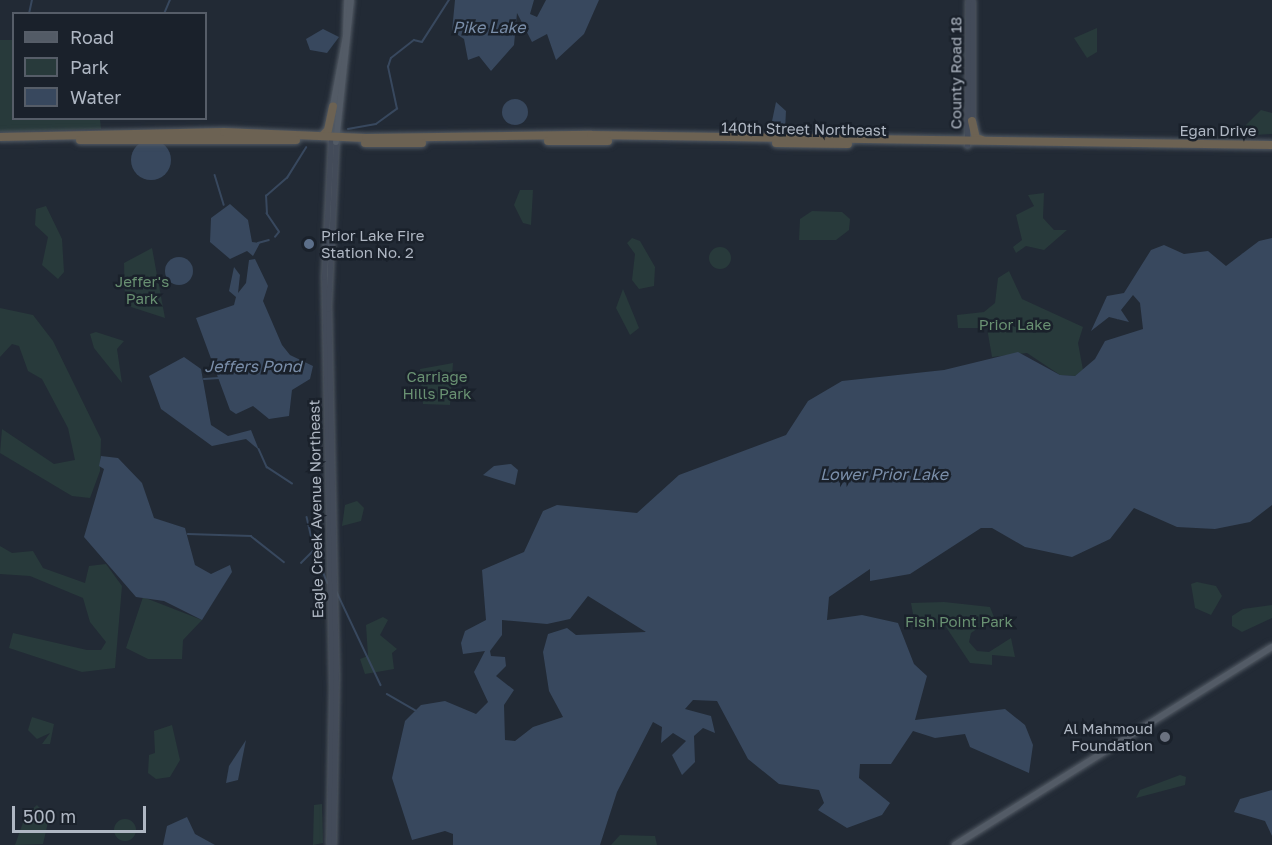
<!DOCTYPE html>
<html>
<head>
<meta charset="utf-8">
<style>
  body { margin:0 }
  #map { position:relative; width:1272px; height:845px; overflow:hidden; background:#222a35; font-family:"Golos Text",sans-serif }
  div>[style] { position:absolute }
  .green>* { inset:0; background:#283a3b }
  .round { border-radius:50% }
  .water>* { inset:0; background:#38485e }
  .stream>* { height:1.5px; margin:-0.75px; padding:0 0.75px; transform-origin:0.75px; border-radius:0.75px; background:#38485e }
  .roads { filter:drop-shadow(0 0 2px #525a64) drop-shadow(0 0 2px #525a64) }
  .secondary>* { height:4.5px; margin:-2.25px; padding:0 2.25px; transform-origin:2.25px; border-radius:2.25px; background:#434b59 }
  .primary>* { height:6px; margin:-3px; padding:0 3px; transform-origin:3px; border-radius:3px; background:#535b66 }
  .highway>* { height:8px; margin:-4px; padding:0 4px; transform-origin:4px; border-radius:4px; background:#6c6253 }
  .dots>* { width:16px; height:16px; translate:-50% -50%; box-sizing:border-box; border:3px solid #1a212b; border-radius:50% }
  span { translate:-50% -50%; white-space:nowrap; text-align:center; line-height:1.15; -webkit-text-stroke:5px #1a212b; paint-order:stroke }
  .street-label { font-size:15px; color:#afb7c3 }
  .poi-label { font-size:15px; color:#afb7c3 }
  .left { translate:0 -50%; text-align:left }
  .right { translate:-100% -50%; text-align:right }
  .park-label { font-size:15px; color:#699172 }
  .water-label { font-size:16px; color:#7a8ea9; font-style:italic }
  .legend { position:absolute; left:12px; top:12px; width:195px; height:108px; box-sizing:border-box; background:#1a212b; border:2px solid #565d68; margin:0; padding:8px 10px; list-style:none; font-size:18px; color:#afb7c3 }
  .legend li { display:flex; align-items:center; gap:12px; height:30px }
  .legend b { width:30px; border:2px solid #565d68 }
  .scale { position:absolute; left:12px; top:806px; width:134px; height:27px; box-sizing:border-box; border:3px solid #afb7c3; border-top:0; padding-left:8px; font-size:18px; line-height:21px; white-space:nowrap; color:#afb7c3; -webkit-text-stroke:4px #1a212b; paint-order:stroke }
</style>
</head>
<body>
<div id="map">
  <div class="green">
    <div style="clip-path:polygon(1097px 28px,1097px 52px,1087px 58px,1074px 38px)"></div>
    <div style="clip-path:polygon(0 40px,13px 40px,14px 118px,100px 119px,101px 129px,0 132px)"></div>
    <div style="clip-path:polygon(1261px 110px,1272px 113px,1272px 134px,1235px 136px)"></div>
    <div style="clip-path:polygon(520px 190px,533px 190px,531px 225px,523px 223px,514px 205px)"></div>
    <div style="clip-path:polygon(1044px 193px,1043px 218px,1054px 230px,1067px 230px,1044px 250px,1026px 246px,1016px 253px,1013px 247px,1022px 240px,1016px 215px,1034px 206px,1028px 195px)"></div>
    <div style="clip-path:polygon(46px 206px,62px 239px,64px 272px,58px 279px,42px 265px,48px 237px,35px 225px,36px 209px)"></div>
    <div style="clip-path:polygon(812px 211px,842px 212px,850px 219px,849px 230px,836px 240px,799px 240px,800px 219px)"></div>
    <div style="clip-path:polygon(632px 238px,640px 241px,655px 267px,654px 286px,639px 289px,632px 280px,635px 254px,627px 243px)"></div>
    <div class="round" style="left:709px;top:247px;width:22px;height:22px"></div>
    <div style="clip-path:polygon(152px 248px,165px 318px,125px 305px,124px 263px)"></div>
    <div style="clip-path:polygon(1009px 271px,1022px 299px,1083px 327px,1078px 343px,1083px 370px,1075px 376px,1060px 375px,1027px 353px,992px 357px,987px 328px,958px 328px,957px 315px,984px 312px,995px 303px,998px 278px)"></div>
    <div style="clip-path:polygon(623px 289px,639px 328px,630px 335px,616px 308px)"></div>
    <div style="clip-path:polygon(0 308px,33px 315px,53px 341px,101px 439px,100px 471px,90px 498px,72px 496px,0 453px,2px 429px,54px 464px,75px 460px,68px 428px,42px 379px,28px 371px,19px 346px,12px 344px,0 357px)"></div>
    <div style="clip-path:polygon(96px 332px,124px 341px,117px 349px,122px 383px,94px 348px,90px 334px)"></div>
    <div style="clip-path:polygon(453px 363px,450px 405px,423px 404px,420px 369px)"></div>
    <div style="clip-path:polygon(357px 501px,364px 508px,361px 521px,342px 526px,345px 505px)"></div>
    <div style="clip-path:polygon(0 546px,12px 553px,33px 551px,43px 568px,85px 583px,89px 566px,106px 564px,122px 586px,115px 668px,82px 672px,9px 648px,13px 633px,87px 650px,101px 650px,106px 642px,90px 622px,83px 598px,30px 576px,0 574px)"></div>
    <div style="clip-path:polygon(1197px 582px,1216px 586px,1222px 596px,1211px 615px,1195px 608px,1191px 584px)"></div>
    <div style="clip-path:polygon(143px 597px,202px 620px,183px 640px,182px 659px,148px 659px,126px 648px)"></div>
    <div style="clip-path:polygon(944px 602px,990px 607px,994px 617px,971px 633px,969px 642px,977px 651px,989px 652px,1011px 638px,1015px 657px,992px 655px,992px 665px,970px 663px,942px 621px,929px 626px,913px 614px,911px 603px)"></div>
    <div style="clip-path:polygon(1272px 605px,1272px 618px,1242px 632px,1232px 626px,1232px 616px,1243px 609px)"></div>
    <div style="clip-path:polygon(383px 617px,388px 620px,380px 635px,397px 649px,392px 653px,394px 669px,365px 674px,360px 659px,368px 656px,366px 625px)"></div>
    <div style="clip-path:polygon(32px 717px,54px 724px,50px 744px,42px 744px,50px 733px,37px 739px,28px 730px)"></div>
    <div style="clip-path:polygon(172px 725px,180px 760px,170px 777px,156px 779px,148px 773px,149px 755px,155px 753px,154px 731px)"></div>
    <div style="clip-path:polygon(1180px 775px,1186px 777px,1185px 785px,1136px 798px,1140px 790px)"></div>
    <div style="clip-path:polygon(322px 804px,323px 843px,313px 845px,314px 805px)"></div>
    <div style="clip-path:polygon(37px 805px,49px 818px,43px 844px,15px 845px,26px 814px)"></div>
    <div class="round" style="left:114px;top:819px;width:22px;height:22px"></div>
    <div style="clip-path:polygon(620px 835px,655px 836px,657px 845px,611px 845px)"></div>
  </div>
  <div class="water">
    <div style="clip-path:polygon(455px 0,534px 0,530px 14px,537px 17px,546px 0,599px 0,584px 34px,556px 60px,547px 34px,532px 42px,517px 13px,514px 45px,491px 71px,479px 56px,468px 60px,464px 39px,452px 31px)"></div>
    <div style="clip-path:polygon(323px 29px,339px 37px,327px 53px,310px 50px,306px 39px)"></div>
    <div class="round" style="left:502px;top:99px;width:26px;height:26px"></div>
    <div style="clip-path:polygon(776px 102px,786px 111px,785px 130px,771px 126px)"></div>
    <div class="round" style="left:131px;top:140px;width:40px;height:40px"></div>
    <div style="clip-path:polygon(230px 204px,248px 220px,252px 242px,260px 243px,253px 256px,247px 251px,230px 259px,210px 242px,211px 218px)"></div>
    <div style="clip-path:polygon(evenodd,1272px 238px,1272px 505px,1250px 522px,1215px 529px,1177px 527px,1134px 508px,1110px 539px,1072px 557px,1025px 547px,992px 528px,981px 528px,910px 574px,870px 581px,870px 569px,829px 597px,827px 620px,862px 615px,898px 623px,914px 664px,927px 676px,915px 720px,1005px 709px,1025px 725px,1033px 745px,1029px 773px,970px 747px,965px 734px,935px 738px,913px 731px,891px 764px,860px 764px,859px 778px,890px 803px,882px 815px,847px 828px,818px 810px,824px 803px,819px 790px,779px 784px,748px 759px,717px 701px,693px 700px,685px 709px,711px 716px,715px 733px,703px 728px,694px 736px,695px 762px,682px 775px,672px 755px,686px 741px,673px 733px,661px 743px,662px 727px,653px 722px,617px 792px,600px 845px,453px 845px,453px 834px,445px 831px,412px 840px,392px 778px,405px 721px,421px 705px,445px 701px,476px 714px,488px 702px,474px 672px,485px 651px,463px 654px,461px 643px,465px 631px,486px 620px,482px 570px,524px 552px,543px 511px,557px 505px,637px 513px,679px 475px,786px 435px,808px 401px,842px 381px,944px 370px,1018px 352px,1060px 375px,1075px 376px,1095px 359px,1105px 341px,1143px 329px,1140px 303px,1133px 295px,1121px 310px,1129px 322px,1109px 317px,1091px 331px,1107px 296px,1124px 293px,1151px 250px,1164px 245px,1184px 254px,1208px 251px,1226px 266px,1259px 241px,1272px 238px,588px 596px,646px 632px,576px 635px,567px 628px,548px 634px,543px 652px,549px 691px,563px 717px,533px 727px,515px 741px,505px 740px,504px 705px,514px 690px,496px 676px,506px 666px,505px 657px,491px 656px,490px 651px,502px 635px,502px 620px,547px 624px,570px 619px,588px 596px)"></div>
    <div class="round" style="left:165px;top:257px;width:28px;height:28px"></div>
    <div style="clip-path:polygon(255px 259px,268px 286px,263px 301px,282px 345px,290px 355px,313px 366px,310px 379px,292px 390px,289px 416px,269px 419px,253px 406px,236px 414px,230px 410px,196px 318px,234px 305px,236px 297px,229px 291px,234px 267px,240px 275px,238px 293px,246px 283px,249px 260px)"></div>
    <div style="clip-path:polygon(184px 357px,201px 369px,211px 425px,228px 436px,251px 430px,259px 450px,246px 439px,212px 446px,161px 409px,149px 376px)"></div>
    <div style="clip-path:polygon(101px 456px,118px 458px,142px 483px,154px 518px,185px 528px,195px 565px,211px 574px,230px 565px,232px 572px,202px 620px,164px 601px,136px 597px,84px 537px,104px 469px,99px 466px)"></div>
    <div style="clip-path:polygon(511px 464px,518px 470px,515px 485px,483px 475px,494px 466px)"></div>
    <div style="clip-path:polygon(246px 740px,238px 780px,226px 783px,229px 766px)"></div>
    <div style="clip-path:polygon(1272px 790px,1272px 836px,1265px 821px,1234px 812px,1240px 799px)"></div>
    <div style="clip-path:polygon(187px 817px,195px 834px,215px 845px,163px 845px,167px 826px)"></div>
  </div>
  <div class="stream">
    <div style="left:29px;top:14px;width:14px;rotate:-78deg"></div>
    <div style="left:164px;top:14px;width:15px;rotate:-67deg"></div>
    <div style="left:348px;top:129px;width:28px;rotate:-10deg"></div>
    <div style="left:376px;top:124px;width:26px;rotate:-36deg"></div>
    <div style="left:397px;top:109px;width:43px;rotate:-102.1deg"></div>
    <div style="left:388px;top:67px;width:9px;rotate:-72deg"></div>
    <div style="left:391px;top:58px;width:29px;rotate:-38deg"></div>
    <div style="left:414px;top:40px;width:8px;rotate:14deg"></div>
    <div style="left:422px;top:42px;width:50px;rotate:-57.3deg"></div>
    <div style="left:215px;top:175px;width:31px;rotate:73deg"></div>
    <div style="left:275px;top:237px;width:6px;rotate:-51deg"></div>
    <div style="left:279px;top:232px;width:22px;rotate:-124deg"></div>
    <div style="left:267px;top:214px;width:18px;rotate:-93deg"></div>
    <div style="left:266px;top:196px;width:28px;rotate:-41deg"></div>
    <div style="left:287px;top:178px;width:36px;rotate:-58deg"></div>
    <div style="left:258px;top:243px;width:11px;rotate:-15deg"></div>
    <div style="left:204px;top:379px;width:15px;rotate:-4deg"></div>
    <div style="left:259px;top:449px;width:20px;rotate:66deg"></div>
    <div style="left:267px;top:467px;width:30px;rotate:33deg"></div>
    <div style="left:307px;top:517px;width:23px;rotate:77deg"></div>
    <div style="left:188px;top:534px;width:63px;rotate:1.8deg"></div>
    <div style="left:251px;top:536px;width:42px;rotate:38.2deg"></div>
    <div style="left:316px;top:554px;width:31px;rotate:68deg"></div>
    <div style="left:301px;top:563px;width:16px;rotate:-45deg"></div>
    <div style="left:336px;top:590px;width:105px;rotate:64.7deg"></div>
    <div style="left:387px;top:694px;width:34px;rotate:30deg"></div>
  </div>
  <div class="roads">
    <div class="secondary">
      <div style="left:972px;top:122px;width:122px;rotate:-90deg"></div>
      <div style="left:967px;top:146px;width:146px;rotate:-89.6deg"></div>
      <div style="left:329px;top:845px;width:157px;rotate:-88.9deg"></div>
      <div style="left:332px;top:688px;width:411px;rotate:-91.1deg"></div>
      <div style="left:324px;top:277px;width:136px;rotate:-87.1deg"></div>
      <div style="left:333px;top:845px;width:167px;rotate:-89deg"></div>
      <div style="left:336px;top:678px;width:369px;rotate:-91.2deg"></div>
      <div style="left:328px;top:309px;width:167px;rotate:-87.3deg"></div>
    </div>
    <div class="primary">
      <div style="left:332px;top:111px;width:76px;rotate:-79.4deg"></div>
      <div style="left:346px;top:36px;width:36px;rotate:-88deg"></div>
      <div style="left:336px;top:142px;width:143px;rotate:-84deg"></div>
      <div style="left:955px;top:845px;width:374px;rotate:-32deg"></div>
    </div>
    <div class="highway">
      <div style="left:972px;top:121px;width:17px;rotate:77deg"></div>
      <div style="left:976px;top:138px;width:6px;rotate:18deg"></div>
      <div style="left:322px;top:136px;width:8px;rotate:-45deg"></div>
      <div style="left:328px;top:130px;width:24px;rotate:-78deg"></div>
      <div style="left:0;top:137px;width:224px;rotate:-1.3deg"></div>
      <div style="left:224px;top:132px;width:142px;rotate:2.4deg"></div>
      <div style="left:366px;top:138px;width:225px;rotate:-0.8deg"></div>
      <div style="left:591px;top:135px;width:681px;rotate:0.84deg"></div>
      <div style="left:80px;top:140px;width:216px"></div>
      <div style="left:548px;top:141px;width:60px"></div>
      <div style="left:365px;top:143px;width:57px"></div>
      <div style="left:776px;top:143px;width:72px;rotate:0.8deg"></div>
    </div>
  </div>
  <div class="dots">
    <div style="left:309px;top:244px;background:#5c6f8a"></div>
    <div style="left:1165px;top:737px;background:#6b7280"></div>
  </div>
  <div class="street-label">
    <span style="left:956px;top:73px;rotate:-90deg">County Road 18</span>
    <span style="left:804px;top:129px;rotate:1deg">140th Street Northeast</span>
    <span style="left:1218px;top:131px">Egan Drive</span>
    <span style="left:316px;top:509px;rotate:-91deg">Eagle Creek Avenue Northeast</span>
  </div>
  <div class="poi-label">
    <span class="left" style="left:321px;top:244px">Prior Lake Fire<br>Station No. 2</span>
    <span class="right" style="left:1153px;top:737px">Al Mahmoud<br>Foundation</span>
  </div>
  <div class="park-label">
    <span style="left:142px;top:290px">Jeffer's<br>Park</span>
    <span style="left:1015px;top:325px">Prior Lake</span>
    <span style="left:437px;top:385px">Carriage<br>Hills Park</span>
    <span style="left:959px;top:622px">Fish Point Park</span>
  </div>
  <div class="water-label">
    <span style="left:489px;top:27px">Pike Lake</span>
    <span style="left:253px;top:366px">Jeffers Pond</span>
    <span style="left:884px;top:474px">Lower Prior Lake</span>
  </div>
  <ul class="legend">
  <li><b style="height:8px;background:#535b66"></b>Road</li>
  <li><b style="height:16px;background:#283a3b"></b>Park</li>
  <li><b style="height:16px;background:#38485e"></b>Water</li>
  </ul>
  <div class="scale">500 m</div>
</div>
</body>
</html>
